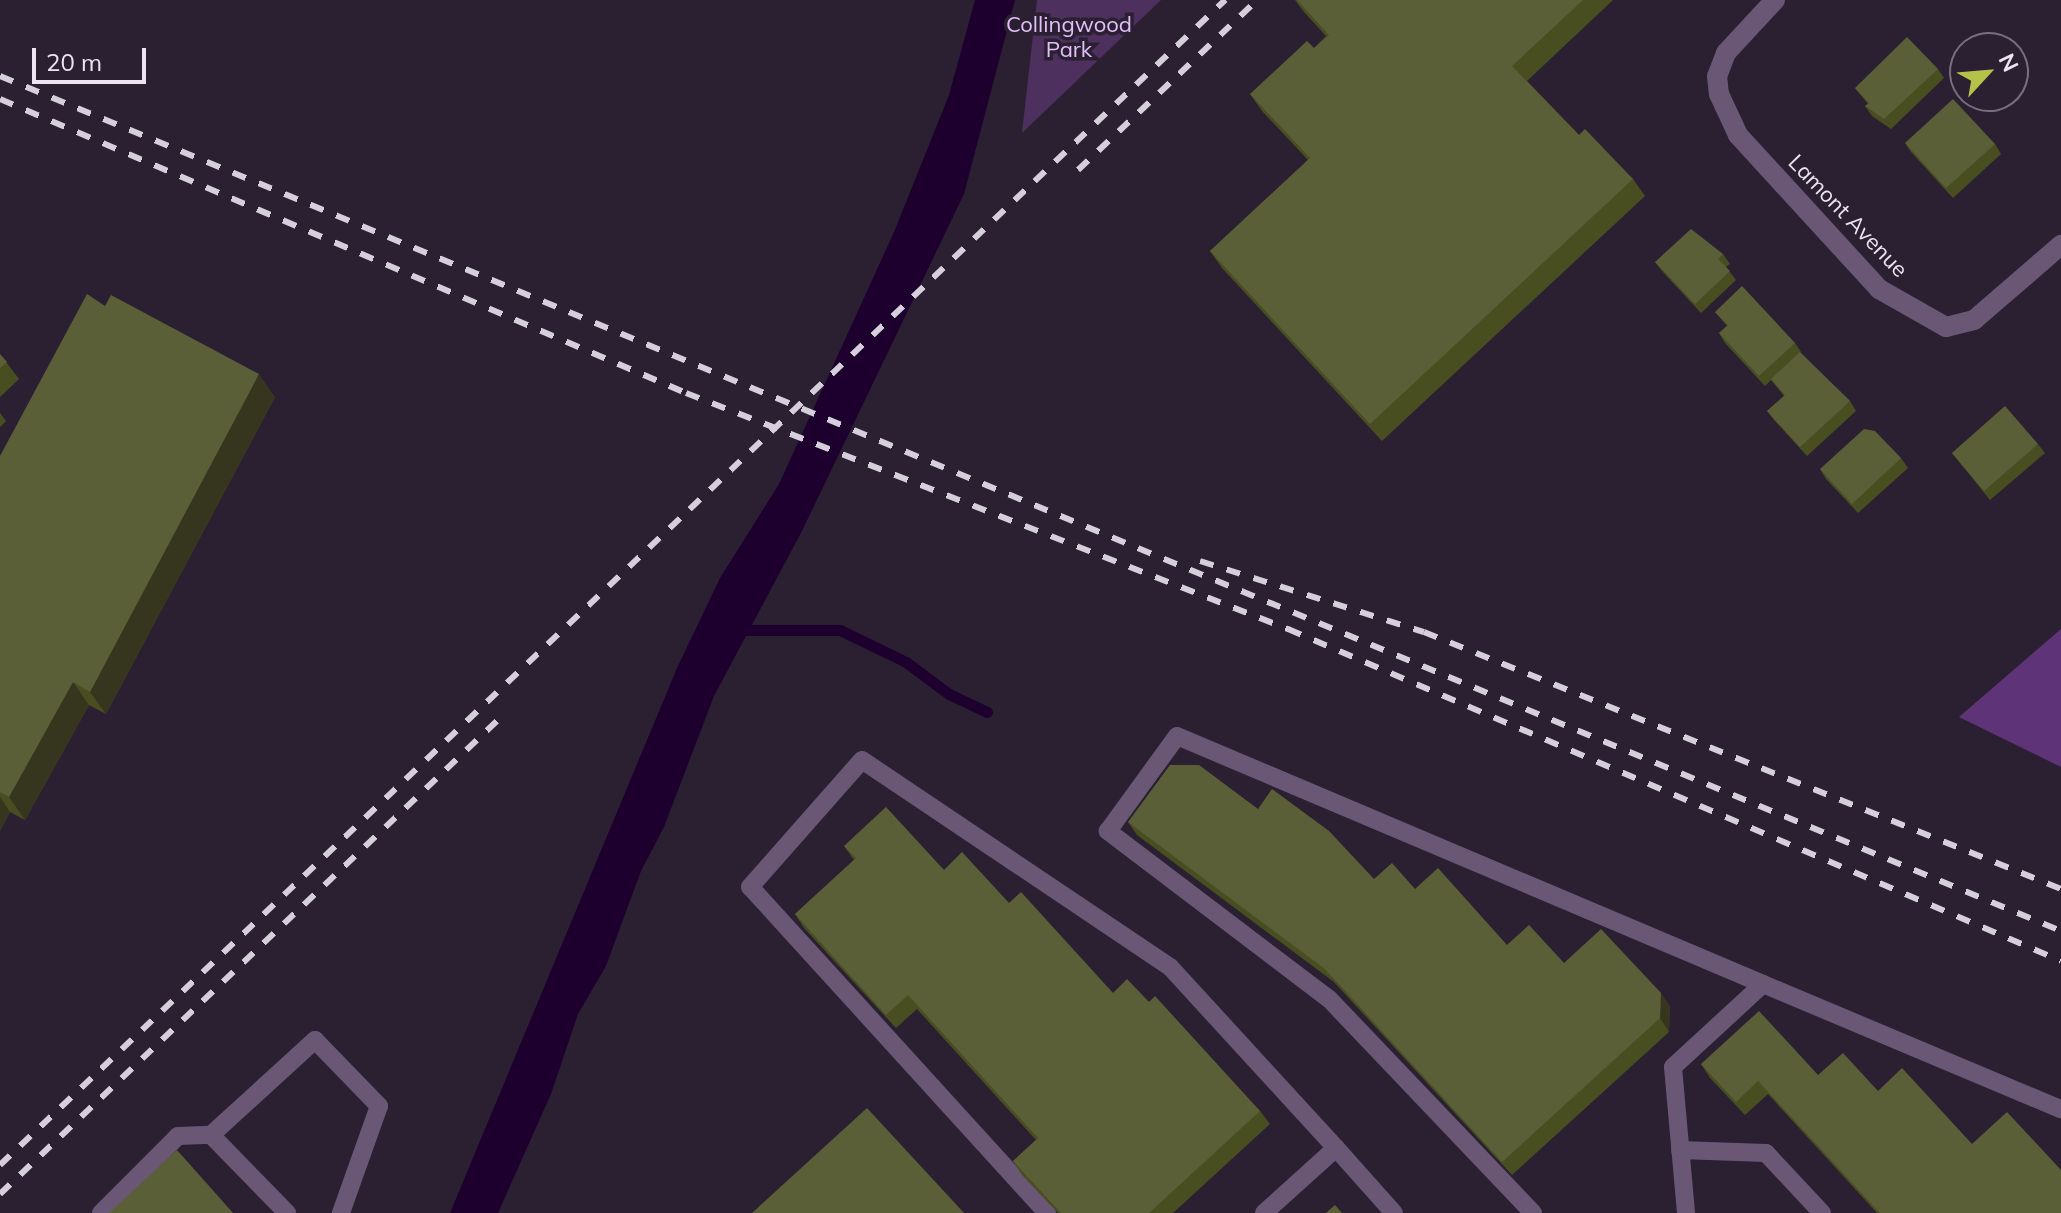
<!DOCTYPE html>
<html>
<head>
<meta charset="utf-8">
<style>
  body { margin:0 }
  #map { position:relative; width:2061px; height:1213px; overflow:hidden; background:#2b2032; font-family:Mulish,sans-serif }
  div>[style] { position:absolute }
  .green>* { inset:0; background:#4d305e }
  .forest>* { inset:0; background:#5f3378 }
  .water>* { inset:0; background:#1e002e }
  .stream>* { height:11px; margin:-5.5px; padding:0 5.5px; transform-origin:5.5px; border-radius:5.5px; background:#1e002e }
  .service>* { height:18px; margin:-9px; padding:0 9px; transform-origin:9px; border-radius:9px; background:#6a5776 }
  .minor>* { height:20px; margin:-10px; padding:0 10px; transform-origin:10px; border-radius:10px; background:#6a5776 }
  .rail>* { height:6px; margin-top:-3px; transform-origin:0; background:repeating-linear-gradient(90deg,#d5cedb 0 14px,transparent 0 28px) }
  .wall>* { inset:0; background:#494e21 }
  .shaded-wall>* { inset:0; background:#36351e }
  .building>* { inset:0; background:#5b5f37 }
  span { translate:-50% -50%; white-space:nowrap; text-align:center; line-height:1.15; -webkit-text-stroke:7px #2b2032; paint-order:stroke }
  .park-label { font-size:22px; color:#e2befa }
  .street-label { font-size:22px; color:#ece5f1 }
  .north { position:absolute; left:1949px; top:32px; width:80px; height:80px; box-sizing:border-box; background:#2b2032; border:2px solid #786f7e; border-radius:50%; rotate:64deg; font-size:22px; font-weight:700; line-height:32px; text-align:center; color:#ece5f1 }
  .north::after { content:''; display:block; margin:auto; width:28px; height:36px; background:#b4c24a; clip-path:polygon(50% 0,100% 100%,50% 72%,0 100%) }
  .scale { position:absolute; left:32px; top:48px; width:114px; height:36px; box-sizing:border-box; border:4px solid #ece5f1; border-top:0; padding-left:10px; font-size:24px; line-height:28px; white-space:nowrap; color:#ece5f1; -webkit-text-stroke:6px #2b2032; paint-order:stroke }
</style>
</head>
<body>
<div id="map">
  <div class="green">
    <div style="clip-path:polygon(1037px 0,1161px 0,1022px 133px)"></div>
  </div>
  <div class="forest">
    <div style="clip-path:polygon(2061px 629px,2061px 767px,1959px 717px)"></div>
  </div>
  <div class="water">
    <div style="clip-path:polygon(975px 0,1015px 0,964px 194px,802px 531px,714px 696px,664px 827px,641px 871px,606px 966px,578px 1014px,551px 1094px,498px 1213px,450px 1213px,677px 668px,720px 578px,779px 484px,894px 232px,949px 95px)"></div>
  </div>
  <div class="stream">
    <div style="left:745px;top:630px;width:95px"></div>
    <div style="left:840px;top:630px;width:73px;rotate:25.9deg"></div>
    <div style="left:906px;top:662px;width:54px;rotate:36.7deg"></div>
    <div style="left:949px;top:694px;width:42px;rotate:25.3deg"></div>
  </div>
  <div class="service">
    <div style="left:1763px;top:984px;width:323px;rotate:22.8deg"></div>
    <div style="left:211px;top:1135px;width:109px;rotate:45.7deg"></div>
    <div style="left:1336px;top:1148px;width:87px;rotate:48.3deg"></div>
    <div style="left:1680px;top:1150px;width:86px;rotate:2deg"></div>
    <div style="left:1766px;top:1153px;width:82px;rotate:47deg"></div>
    <div style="left:101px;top:1213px;width:109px;rotate:-45deg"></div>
    <div style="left:178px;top:1136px;width:33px;rotate:-2deg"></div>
    <div style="left:211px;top:1135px;width:141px;rotate:-42.4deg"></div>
    <div style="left:315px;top:1040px;width:92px;rotate:45.9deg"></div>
    <div style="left:379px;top:1106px;width:114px;rotate:109.6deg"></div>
    <div style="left:1047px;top:1213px;width:441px;rotate:-132.3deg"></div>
    <div style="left:750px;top:887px;width:169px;rotate:-48.6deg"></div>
    <div style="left:862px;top:760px;width:372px;rotate:33.9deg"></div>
    <div style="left:1171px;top:968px;width:244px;rotate:47.5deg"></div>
    <div style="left:1336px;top:1148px;width:97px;rotate:137.9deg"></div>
    <div style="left:1533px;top:1213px;width:296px;rotate:-133.6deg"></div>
    <div style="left:1329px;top:999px;width:278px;rotate:-142.8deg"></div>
    <div style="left:1108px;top:831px;width:117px;rotate:-54deg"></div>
    <div style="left:1177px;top:736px;width:636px;rotate:22.94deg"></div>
    <div style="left:1763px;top:984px;width:122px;rotate:137.3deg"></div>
    <div style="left:1673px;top:1067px;width:147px;rotate:84.9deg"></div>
  </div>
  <div class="minor">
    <div style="left:1775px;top:0;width:72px;rotate:132.8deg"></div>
    <div style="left:1726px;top:53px;width:25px;rotate:111deg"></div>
    <div style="left:1717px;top:76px;width:18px;rotate:84deg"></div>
    <div style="left:1719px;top:94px;width:45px;rotate:65.1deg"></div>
    <div style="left:1738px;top:135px;width:209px;rotate:47.5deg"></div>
    <div style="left:1879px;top:289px;width:77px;rotate:29.6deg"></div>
    <div style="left:1946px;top:327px;width:29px;rotate:-14deg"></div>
    <div style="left:1974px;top:320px;width:115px;rotate:-40.8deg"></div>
  </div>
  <div class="rail">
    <div style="left:0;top:76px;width:2231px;rotate:22.53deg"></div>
    <div style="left:0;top:99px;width:746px;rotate:23.2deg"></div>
    <div style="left:686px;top:393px;width:647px;rotate:21.41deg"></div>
    <div style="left:1288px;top:629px;width:841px;rotate:23.24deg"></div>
    <div style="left:1078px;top:170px;width:247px;rotate:-43.5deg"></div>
    <div style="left:1200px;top:561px;width:235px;rotate:17.6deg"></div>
    <div style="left:1424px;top:632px;width:687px;rotate:21.97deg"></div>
    <div style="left:0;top:1165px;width:1691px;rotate:-43.56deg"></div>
    <div style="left:0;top:1194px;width:690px;rotate:-43.59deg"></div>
  </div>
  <div class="wall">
    <div style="clip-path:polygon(1295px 0,1613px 0,1527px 81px,1579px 135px,1633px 179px,1645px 196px,1382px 441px,1222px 268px,1210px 251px,1308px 160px,1262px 111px,1250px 94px,1314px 48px,1326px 36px,1304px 12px)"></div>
    <div style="clip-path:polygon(1938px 69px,1944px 78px,1891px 129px,1872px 116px,1865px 106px,1868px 104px,1855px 88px)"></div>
    <div style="clip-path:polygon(1905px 143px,1995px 144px,2001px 154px,1953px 198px,1911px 152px)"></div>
    <div style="clip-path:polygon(1723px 254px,1730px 264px,1726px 267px,1736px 280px,1701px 313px,1662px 271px,1655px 262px)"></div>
    <div style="clip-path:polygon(105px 306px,275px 397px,106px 714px,89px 705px,25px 820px,10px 812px,0 831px,0 456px)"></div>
    <div style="clip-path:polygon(1715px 312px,1795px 343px,1801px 352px,1800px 353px,1850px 401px,1856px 411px,1807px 456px,1774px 420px,1767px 411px,1784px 396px,1771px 380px,1765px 386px,1725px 343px,1719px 333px,1727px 326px)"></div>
    <div style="clip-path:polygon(0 354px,19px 379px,0 397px)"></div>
    <div style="clip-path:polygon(0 413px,6px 421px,0 427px)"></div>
    <div style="clip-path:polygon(2038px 444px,2045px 453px,1990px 500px,1952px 453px)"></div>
    <div style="clip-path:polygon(1901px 458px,1908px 468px,1858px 513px,1826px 479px,1820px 469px)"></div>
    <div style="clip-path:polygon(1258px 809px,1374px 879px,1415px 889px,1507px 945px,1564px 963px,1670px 1006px,1669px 1032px,1512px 1175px,1334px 982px,1137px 835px,1128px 822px)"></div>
    <div style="clip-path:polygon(844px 846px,944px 870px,1009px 903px,1113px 993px,1149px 1002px,1260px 1111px,1270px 1124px,1173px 1213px,1058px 1213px,1022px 1175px,1013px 1161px,1036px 1140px,917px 1009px,896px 1028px,804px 928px,795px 914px,854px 860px)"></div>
    <div style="clip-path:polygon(1701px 1064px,1818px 1075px,1878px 1091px,1972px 1144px,2061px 1213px,1877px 1213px,1768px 1094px,1745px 1115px,1710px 1078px)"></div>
  </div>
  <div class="shaded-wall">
    <div style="clip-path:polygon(259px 374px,275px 397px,106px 714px,90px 692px)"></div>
    <div style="clip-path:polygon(73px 682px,89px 705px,25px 820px,9px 797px)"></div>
    <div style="clip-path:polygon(0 797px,10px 812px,0 831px)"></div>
    <div style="clip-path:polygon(1661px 993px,1670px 1006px,1669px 1032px,1660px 1018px)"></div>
  </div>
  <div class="building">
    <div style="clip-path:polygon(1297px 0,1583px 0,1512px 66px,1579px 135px,1585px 129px,1633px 179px,1370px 424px,1210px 251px,1310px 158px,1250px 94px,1307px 41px,1314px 48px,1329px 35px)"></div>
    <div style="clip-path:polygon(1907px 37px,1938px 69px,1884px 119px,1865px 106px,1869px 103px,1855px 88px)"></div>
    <div style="clip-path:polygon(1953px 99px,1995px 144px,1946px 188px,1905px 143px)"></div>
    <div style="clip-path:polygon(1691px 229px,1723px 254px,1718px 259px,1730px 271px,1695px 304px,1655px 262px)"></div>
    <div style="clip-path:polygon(1742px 286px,1795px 343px,1759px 376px,1719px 333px,1728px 325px,1715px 312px)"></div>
    <div style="clip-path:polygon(87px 294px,105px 306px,111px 295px,259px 374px,90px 692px,73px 682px,9px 797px,0 792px,0 456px)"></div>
    <div style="clip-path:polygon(1800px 352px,1850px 401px,1800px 447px,1767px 411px,1785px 395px,1771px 379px)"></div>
    <div style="clip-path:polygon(0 354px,7px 362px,0 368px)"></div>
    <div style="clip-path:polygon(2005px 406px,2038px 444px,1984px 491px,1952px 453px)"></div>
    <div style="clip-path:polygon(1864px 429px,1875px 431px,1901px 458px,1852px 504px,1820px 469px)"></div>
    <div style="clip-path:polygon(1170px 765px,1199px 765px,1258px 809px,1272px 789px,1329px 831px,1374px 879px,1392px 863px,1415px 889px,1438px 868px,1507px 945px,1529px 925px,1564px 963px,1601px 929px,1661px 993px,1660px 1018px,1502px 1162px,1325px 969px,1128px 822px)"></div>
    <div style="clip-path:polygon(886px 807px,944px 870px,962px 852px,1009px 903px,1021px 892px,1113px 993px,1127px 979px,1149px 1002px,1155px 996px,1260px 1111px,1149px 1213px,1061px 1213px,1013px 1161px,1038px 1138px,908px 995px,886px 1015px,795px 914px,856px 858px,844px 846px)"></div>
    <div style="clip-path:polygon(1759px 1011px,1818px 1075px,1843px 1053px,1878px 1091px,1902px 1068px,1972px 1144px,2007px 1112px,2061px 1170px,2061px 1213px,1880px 1213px,1758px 1081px,1736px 1102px,1701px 1064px)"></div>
    <div style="clip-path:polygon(867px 1108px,964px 1213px,752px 1213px)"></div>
    <div style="clip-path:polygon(177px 1150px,233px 1213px,109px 1213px)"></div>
    <div style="clip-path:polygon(1335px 1205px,1342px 1213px,1326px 1213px)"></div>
  </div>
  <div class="park-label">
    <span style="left:1069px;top:37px">Collingwood<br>Park</span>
  </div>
  <div class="street-label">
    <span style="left:1848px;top:216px;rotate:46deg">Lamont Avenue</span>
  </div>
  <div class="north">N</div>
  <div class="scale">20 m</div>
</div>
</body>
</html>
